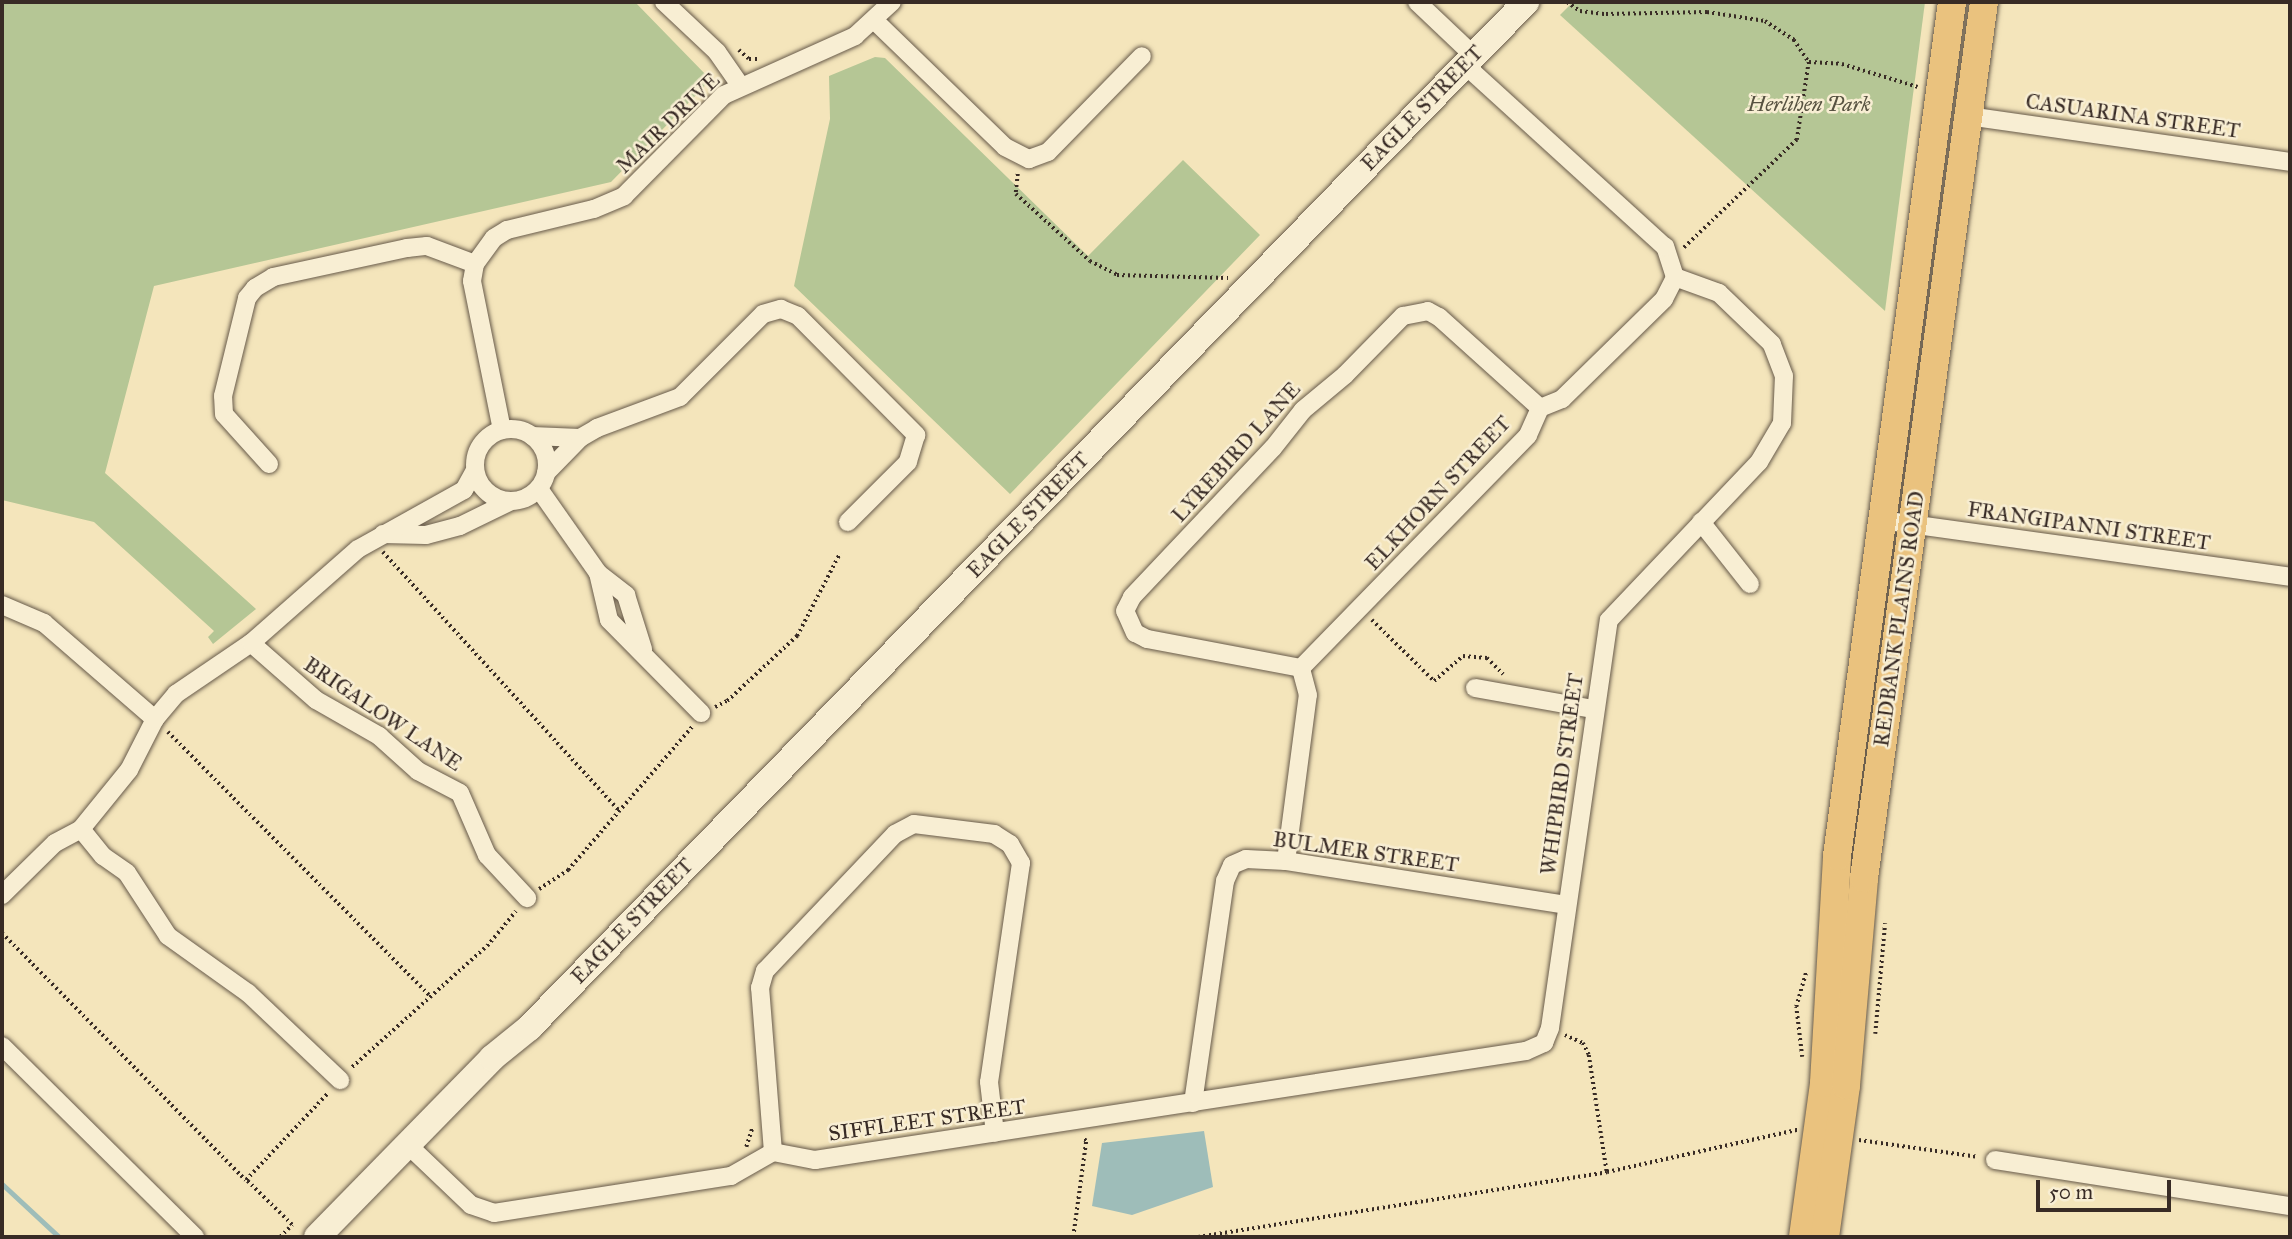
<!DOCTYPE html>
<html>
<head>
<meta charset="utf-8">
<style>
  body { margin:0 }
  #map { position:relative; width:2292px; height:1239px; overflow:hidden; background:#f4e5bb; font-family:"IM FELL Great Primer",serif }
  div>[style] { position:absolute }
  .green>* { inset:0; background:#b5c695 }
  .water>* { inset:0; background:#9ebdb9 }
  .stream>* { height:5px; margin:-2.5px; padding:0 2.5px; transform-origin:2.5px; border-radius:2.5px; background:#9ebdb9 }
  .path>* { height:3.5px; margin-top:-1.75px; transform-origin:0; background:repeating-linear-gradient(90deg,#382b25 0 2px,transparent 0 5.5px) }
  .roads { filter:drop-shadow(0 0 2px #675a4a) drop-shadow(0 0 2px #675a4a) }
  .street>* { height:18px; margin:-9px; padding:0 9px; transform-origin:9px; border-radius:9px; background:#f8eed3 }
  .street>.ring { margin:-9px; padding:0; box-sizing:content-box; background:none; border:18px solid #f8eed3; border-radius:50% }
  .secondary>* { height:26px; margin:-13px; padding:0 13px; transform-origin:13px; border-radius:13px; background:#f8eed3 }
  .primary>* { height:28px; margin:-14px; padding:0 14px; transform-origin:14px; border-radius:14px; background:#eac27e }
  span { translate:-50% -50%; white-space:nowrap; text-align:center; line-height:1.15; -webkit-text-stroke:5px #f8eed3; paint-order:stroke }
  .park-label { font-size:21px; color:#575241; font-style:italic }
  .street-label { font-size:21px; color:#382b25 }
  .frame { position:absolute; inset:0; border:4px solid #382b25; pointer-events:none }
  .scale { position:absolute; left:2036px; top:1180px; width:135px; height:32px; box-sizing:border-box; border:4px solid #382b25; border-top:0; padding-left:9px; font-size:21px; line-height:24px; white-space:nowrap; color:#382b25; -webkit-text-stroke:5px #f8eed3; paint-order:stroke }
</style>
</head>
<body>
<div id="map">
  <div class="green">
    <div style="clip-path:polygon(2px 2px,635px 2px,708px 77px,704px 87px,611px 182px,154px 286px,105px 473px,256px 609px,213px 644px,208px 637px,214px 631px,94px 522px,2px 500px)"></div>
    <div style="clip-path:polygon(1573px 2px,1925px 2px,1885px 311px,1560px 15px)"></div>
    <div style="clip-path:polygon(875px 57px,885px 58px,1088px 256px,1183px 160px,1260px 235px,1010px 494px,794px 286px,830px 119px,829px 76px)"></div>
  </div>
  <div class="water">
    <div style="clip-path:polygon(1204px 1131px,1213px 1187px,1132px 1215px,1092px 1206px,1102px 1143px)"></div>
  </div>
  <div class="stream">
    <div style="left:2px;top:1184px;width:78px;rotate:42.9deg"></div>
  </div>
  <div class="path">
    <div style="left:1567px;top:2px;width:16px;rotate:35deg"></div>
    <div style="left:1580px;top:11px;width:26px;rotate:7deg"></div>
    <div style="left:1606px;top:14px;width:101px;rotate:-1.1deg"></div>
    <div style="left:1707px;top:12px;width:59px;rotate:8.8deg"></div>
    <div style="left:1765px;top:21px;width:35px;rotate:33deg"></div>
    <div style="left:1794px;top:40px;width:27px;rotate:56deg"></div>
    <div style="left:1809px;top:62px;width:79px;rotate:98.7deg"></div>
    <div style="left:1797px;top:140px;width:159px;rotate:136.3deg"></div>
    <div style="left:739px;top:50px;width:13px;rotate:42deg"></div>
    <div style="left:749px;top:59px;width:11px"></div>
    <div style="left:1809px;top:62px;width:33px;rotate:3deg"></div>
    <div style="left:1842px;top:64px;width:79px;rotate:16.8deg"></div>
    <div style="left:1018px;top:174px;width:20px;rotate:96deg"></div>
    <div style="left:1016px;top:194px;width:100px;rotate:42.2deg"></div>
    <div style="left:1090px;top:261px;width:30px;rotate:27deg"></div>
    <div style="left:1117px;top:275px;width:111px;rotate:1.5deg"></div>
    <div style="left:383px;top:552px;width:352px;rotate:47.6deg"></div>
    <div style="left:1372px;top:620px;width:87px;rotate:44.5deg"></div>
    <div style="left:1434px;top:681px;width:38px;rotate:-41deg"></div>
    <div style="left:1463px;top:656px;width:24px;rotate:5deg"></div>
    <div style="left:1487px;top:658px;width:23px;rotate:45deg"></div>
    <div style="left:715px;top:707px;width:13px;rotate:-27deg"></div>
    <div style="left:727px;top:701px;width:96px;rotate:-42.9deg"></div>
    <div style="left:797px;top:636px;width:93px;rotate:-62.6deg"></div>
    <div style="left:168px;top:732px;width:372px;rotate:45.2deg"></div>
    <div style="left:539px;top:889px;width:35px;rotate:-33deg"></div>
    <div style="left:568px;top:870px;width:189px;rotate:-49.1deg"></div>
    <div style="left:2px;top:933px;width:347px;rotate:45.4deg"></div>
    <div style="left:1875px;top:1034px;width:111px;rotate:-84.9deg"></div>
    <div style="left:1565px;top:1035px;width:20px;rotate:24deg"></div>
    <div style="left:1583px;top:1043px;width:13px;rotate:63deg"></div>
    <div style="left:1589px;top:1055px;width:118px;rotate:81.3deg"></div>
    <div style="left:1802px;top:1057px;width:50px;rotate:-96.8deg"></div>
    <div style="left:1796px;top:1007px;width:36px;rotate:-74deg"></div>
    <div style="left:352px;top:1067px;width:181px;rotate:-41.9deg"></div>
    <div style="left:487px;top:946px;width:45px;rotate:-50.4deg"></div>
    <div style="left:1859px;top:1140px;width:121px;rotate:8.1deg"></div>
    <div style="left:746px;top:1147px;width:20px;rotate:-72deg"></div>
    <div style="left:280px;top:1237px;width:17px;rotate:-45deg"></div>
    <div style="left:292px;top:1225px;width:64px;rotate:-135.6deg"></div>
    <div style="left:246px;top:1180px;width:120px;rotate:-46.7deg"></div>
    <div style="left:1073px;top:1237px;width:97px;rotate:-82.3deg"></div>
    <div style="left:1086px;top:1141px;width:5px;rotate:-143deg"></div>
    <div style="left:1198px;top:1237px;width:414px;rotate:-9deg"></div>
    <div style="left:1607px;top:1172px;width:195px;rotate:-12.5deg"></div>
  </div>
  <div class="roads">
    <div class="street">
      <div style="left:664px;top:2px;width:73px;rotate:43.3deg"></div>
      <div style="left:717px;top:52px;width:40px;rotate:55.1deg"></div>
      <div style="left:1417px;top:2px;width:77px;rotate:43.4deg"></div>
      <div style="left:874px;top:20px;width:182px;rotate:44.1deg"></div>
      <div style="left:1005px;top:147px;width:27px;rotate:27deg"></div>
      <div style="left:1029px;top:159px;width:20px;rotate:-20deg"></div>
      <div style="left:1048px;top:152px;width:134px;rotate:-45.6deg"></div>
      <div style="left:1968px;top:116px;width:325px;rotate:8.1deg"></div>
      <div class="ring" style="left:475px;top:429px;width:54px;height:54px"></div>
      <div style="left:502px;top:430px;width:152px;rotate:-101.4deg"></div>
      <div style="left:472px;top:281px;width:17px;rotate:-80deg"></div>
      <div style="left:475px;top:264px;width:32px;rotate:-54deg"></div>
      <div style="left:494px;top:238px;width:15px;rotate:-32deg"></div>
      <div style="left:507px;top:230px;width:89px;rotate:-13.6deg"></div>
      <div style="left:594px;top:209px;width:33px;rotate:-23deg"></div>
      <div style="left:624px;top:196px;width:142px;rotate:-45.3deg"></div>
      <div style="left:724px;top:95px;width:144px;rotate:-24.2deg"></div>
      <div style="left:855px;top:36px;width:50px;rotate:-42.6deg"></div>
      <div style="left:532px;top:436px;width:48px;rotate:2.4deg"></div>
      <div style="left:269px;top:464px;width:67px;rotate:-132deg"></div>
      <div style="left:224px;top:414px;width:18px;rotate:-93deg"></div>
      <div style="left:223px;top:396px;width:101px;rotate:-76.2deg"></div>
      <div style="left:247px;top:298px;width:13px;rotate:-51deg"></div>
      <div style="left:255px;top:288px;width:21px;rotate:-31deg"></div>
      <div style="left:273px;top:277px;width:137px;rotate:-12.2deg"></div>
      <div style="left:407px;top:248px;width:20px;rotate:-6deg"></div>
      <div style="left:427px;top:246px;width:51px;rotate:20.6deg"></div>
      <div style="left:546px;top:473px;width:49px;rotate:-45.8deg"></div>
      <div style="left:580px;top:438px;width:20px;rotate:-30deg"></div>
      <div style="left:597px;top:428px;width:89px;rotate:-20.5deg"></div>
      <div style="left:680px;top:397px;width:117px;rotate:-45deg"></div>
      <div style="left:763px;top:314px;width:19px;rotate:-16deg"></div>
      <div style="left:781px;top:309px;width:18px;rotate:22deg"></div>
      <div style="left:798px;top:316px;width:168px;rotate:45.2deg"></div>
      <div style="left:916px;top:435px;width:28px;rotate:107deg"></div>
      <div style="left:908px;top:462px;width:85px;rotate:135deg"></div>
      <div style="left:539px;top:489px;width:103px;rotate:54.9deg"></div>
      <div style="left:598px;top:573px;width:36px;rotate:38deg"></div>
      <div style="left:626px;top:595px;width:57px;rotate:72.5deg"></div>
      <div style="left:1881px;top:520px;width:413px;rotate:7.9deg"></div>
      <div style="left:1701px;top:522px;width:79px;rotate:51.7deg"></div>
      <div style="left:383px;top:534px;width:43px;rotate:1.3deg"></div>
      <div style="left:426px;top:535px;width:35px;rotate:-15deg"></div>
      <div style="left:460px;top:526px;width:55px;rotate:-26.1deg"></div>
      <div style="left:598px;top:573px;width:48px;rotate:76.8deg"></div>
      <div style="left:609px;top:620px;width:131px;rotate:45.3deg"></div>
      <div style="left:2px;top:605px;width:46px;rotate:23.2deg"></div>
      <div style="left:44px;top:623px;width:147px;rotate:40.9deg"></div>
      <div style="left:251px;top:643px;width:86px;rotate:41.2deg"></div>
      <div style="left:316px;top:700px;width:73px;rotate:29.7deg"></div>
      <div style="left:379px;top:736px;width:52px;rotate:41.9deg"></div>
      <div style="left:418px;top:771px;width:47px;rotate:27.6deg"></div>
      <div style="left:460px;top:793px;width:68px;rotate:66.5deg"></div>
      <div style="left:487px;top:855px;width:59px;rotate:47.1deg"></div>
      <div style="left:1301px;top:668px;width:157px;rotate:-169.3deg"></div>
      <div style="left:1147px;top:639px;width:13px;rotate:-153deg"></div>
      <div style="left:1135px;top:633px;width:24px;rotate:-114deg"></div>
      <div style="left:1125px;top:611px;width:16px;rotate:-63deg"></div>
      <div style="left:1132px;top:597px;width:205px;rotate:-46.6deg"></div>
      <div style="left:1273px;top:448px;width:48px;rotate:-51.7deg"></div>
      <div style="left:1303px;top:410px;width:55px;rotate:-39.8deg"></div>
      <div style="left:1345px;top:375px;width:83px;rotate:-45.5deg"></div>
      <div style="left:1403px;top:316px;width:25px;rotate:-11deg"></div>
      <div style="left:1428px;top:311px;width:13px;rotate:29deg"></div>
      <div style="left:1439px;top:317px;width:136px;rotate:42deg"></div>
      <div style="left:1475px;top:688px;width:120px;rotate:10.1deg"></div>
      <div style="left:81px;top:829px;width:35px;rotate:51deg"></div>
      <div style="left:103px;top:856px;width:29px;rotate:35deg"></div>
      <div style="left:127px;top:873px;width:75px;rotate:56.9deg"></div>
      <div style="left:168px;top:936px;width:98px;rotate:35.5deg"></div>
      <div style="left:248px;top:993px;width:127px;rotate:43.4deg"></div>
      <div style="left:1286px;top:861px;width:167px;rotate:-82.5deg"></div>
      <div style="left:1308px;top:695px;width:28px;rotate:-105deg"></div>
      <div style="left:1301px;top:668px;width:325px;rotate:-45.7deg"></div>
      <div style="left:1528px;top:435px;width:30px;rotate:-66deg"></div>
      <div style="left:1540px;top:408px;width:24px;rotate:-22deg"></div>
      <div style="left:1562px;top:399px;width:143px;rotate:-44.4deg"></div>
      <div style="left:1664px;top:299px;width:25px;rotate:-63deg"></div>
      <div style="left:1675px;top:277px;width:32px;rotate:-108deg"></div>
      <div style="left:1665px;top:247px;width:272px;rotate:-137.7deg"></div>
      <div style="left:2px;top:895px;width:74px;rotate:-44.5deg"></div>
      <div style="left:55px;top:843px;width:30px;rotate:-28deg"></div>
      <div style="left:81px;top:829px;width:76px;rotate:-50.9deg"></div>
      <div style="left:129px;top:770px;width:57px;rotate:-63deg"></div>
      <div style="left:155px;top:719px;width:33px;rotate:-50deg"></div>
      <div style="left:176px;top:694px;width:91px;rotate:-34.2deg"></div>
      <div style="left:251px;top:643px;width:142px;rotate:-41.3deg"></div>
      <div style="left:358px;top:549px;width:121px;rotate:-29.1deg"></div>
      <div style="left:464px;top:490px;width:23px;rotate:-61deg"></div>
      <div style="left:2px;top:1046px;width:272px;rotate:44.7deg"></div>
      <div style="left:1193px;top:1103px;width:224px;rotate:-81.8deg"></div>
      <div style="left:1225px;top:881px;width:17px;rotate:-66deg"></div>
      <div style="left:1232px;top:865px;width:15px;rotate:-23deg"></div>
      <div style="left:1246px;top:859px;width:40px;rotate:2.9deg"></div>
      <div style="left:1286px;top:861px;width:284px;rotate:8.9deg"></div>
      <div style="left:408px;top:1145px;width:87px;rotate:43.6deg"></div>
      <div style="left:471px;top:1205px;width:24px;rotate:19deg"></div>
      <div style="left:494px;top:1213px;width:240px;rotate:-8.9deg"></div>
      <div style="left:731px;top:1176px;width:48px;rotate:-29.7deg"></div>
      <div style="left:773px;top:1152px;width:43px;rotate:10.8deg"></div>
      <div style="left:815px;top:1160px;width:719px;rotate:-8.72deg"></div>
      <div style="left:1526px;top:1051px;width:20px;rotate:-24deg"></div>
      <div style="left:1544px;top:1043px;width:16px;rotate:-68deg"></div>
      <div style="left:1550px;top:1028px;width:412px;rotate:-81.8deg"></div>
      <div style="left:1609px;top:620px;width:218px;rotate:-46.5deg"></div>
      <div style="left:1759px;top:462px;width:45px;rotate:-59.5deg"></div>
      <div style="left:1782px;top:423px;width:47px;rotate:-87.6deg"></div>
      <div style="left:1784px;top:376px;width:34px;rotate:-111deg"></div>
      <div style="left:1772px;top:344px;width:74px;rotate:-136.1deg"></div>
      <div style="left:1719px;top:293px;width:47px;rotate:-160deg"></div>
      <div style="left:773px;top:1152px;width:165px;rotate:-94.5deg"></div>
      <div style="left:760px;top:988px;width:18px;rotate:-74deg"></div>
      <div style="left:765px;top:971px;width:189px;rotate:-46.5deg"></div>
      <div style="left:895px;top:834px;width:21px;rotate:-28deg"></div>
      <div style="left:914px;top:824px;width:81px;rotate:7.1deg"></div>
      <div style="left:994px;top:834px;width:19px;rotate:32deg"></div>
      <div style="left:1010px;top:844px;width:22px;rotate:60deg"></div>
      <div style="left:1021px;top:863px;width:221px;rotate:98.3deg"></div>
      <div style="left:989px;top:1082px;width:51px;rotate:83.3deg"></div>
      <div style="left:1995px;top:1160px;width:299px;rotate:8.9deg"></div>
    </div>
    <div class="secondary">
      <div style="left:317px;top:1237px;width:250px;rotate:-45.6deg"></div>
      <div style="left:492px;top:1058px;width:48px;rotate:-39deg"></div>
      <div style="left:529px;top:1028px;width:1431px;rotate:-45.82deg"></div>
    </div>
    <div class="primary">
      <div style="left:1803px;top:1237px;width:155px;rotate:-82.2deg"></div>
      <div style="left:1824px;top:1083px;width:227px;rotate:-86.7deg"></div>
      <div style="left:1837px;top:856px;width:862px;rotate:-82.33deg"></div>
      <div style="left:1825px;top:1237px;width:153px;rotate:-82.1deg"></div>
      <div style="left:1846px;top:1085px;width:208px;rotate:-85deg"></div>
      <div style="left:1864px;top:878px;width:884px;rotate:-82.2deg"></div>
    </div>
  </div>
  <div class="park-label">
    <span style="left:1809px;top:104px">Herlihen Park</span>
  </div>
  <div class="street-label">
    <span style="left:1422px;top:108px;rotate:-46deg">EAGLE STREET</span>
    <span style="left:2133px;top:116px;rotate:8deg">CASUARINA STREET</span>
    <span style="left:668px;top:123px;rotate:-44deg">MAIR DRIVE</span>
    <span style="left:1236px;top:452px;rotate:-48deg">LYREBIRD LANE</span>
    <span style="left:1438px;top:493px;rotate:-47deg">ELKHORN STREET</span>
    <span style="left:1028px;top:515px;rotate:-46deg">EAGLE STREET</span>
    <span style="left:2089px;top:526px;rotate:8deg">FRANGIPANNI STREET</span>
    <span style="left:1899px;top:619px;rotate:-82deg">REDBANK PLAINS ROAD</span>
    <span style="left:383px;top:714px;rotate:34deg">BRIGALOW LANE</span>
    <span style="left:1562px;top:774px;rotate:-82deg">WHIPBIRD STREET</span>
    <span style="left:1366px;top:852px;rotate:8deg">BULMER STREET</span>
    <span style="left:632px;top:921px;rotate:-46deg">EAGLE STREET</span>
    <span style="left:927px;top:1120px;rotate:-8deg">SIFFLEET STREET</span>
  </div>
  <div class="frame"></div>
  <div class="scale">50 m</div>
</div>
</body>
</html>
